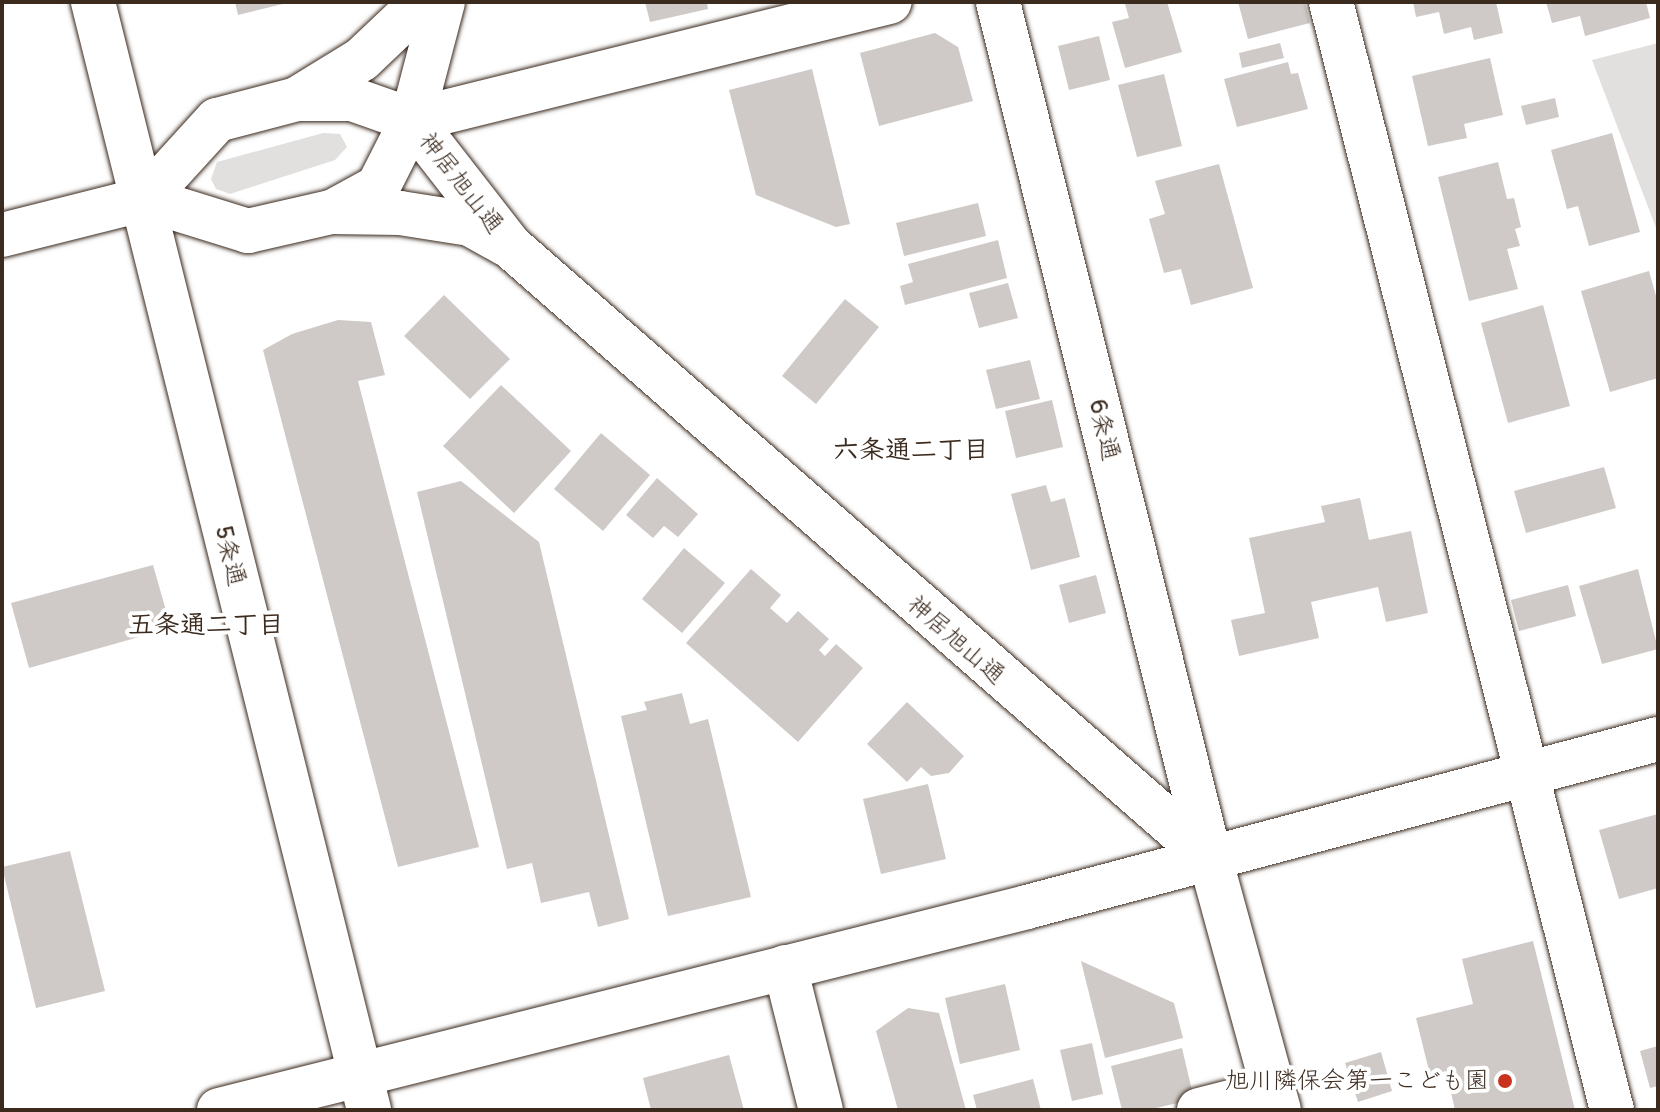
<!DOCTYPE html>
<html>
<head>
<meta charset="utf-8">
<style>
  body { margin:0 }
  #map { position:relative; width:1660px; height:1112px; overflow:hidden; background:#fff; font-family:Pangolin,"Klee One",sans-serif }
  div>[style] { position:absolute }
  .green>* { inset:0; background:#e2e0de }
  .building>* { inset:0; background:#cfcac7 }
  .roads { filter:drop-shadow(0 0 2px #3b2a1e) drop-shadow(0 0 2px #3b2a1e) }
  .minor>* { height:44px; margin:-22px; padding:0 22px; transform-origin:22px; border-radius:22px; background:#fff }
  .dots>* { width:22px; height:22px; translate:-50% -50%; box-sizing:border-box; border:4px solid #fff; border-radius:50% }
  span { translate:-50% -50%; white-space:nowrap; text-align:center; line-height:1.15; -webkit-text-stroke:8px #fff; paint-order:stroke }
  .street-label { font-size:24px; color:#3b2a1e }
  .poi-label { font-size:24px; color:#3b2a1e }
  .right { translate:-100% -50%; text-align:right }
  .neighbourhood-label { font-size:26px; color:#3b2a1e; font-weight:700 }
  .frame { position:absolute; inset:0; border:4px solid #3b2a1e; pointer-events:none }
</style>
</head>
<body>
<div id="map">
  <div class="green">
    <div style="clip-path:polygon(1658px 43px,1658px 233px,1592px 60px)"></div>
    <div style="clip-path:polygon(323px 133px,340px 134px,347px 147px,335px 160px,230px 194px,216px 189px,211px 179px,217px 162px)"></div>
  </div>
  <div class="building">
    <div style="clip-path:polygon(235px 2px,287px 2px,287px 3px,238px 15px)"></div>
    <div style="clip-path:polygon(645px 2px,707px 2px,708px 9px,650px 22px)"></div>
    <div style="clip-path:polygon(1132px 2px,1167px 2px,1182px 52px,1125px 68px,1112px 22px,1129px 18px,1125px 4px)"></div>
    <div style="clip-path:polygon(1238px 2px,1305px 2px,1310px 23px,1248px 39px)"></div>
    <div style="clip-path:polygon(1413px 2px,1496px 2px,1503px 33px,1474px 40px,1471px 27px,1444px 34px,1439px 12px,1416px 17px)"></div>
    <div style="clip-path:polygon(1546px 2px,1646px 2px,1650px 18px,1585px 36px,1580px 16px,1552px 23px)"></div>
    <div style="clip-path:polygon(935px 33px,958px 47px,973px 101px,879px 126px,860px 53px)"></div>
    <div style="clip-path:polygon(1099px 36px,1110px 80px,1069px 90px,1058px 46px)"></div>
    <div style="clip-path:polygon(1280px 43px,1284px 58px,1242px 68px,1239px 53px)"></div>
    <div style="clip-path:polygon(1490px 58px,1503px 115px,1464px 124px,1467px 138px,1428px 146px,1412px 76px)"></div>
    <div style="clip-path:polygon(1288px 62px,1291px 74px,1298px 73px,1308px 109px,1237px 127px,1224px 79px)"></div>
    <div style="clip-path:polygon(812px 69px,850px 224px,836px 227px,756px 195px,729px 90px)"></div>
    <div style="clip-path:polygon(1164px 74px,1182px 146px,1137px 157px,1118px 85px)"></div>
    <div style="clip-path:polygon(1555px 98px,1559px 117px,1526px 125px,1521px 106px)"></div>
    <div style="clip-path:polygon(1612px 133px,1640px 232px,1589px 246px,1578px 206px,1567px 209px,1551px 150px)"></div>
    <div style="clip-path:polygon(1498px 162px,1507px 199px,1514px 198px,1521px 227px,1515px 229px,1520px 246px,1507px 249px,1518px 289px,1469px 301px,1438px 177px)"></div>
    <div style="clip-path:polygon(1219px 164px,1253px 288px,1191px 305px,1181px 269px,1164px 273px,1149px 219px,1165px 214px,1155px 181px)"></div>
    <div style="clip-path:polygon(978px 203px,986px 236px,904px 256px,896px 223px)"></div>
    <div style="clip-path:polygon(998px 240px,1007px 278px,905px 305px,900px 286px,913px 282px,908px 264px)"></div>
    <div style="clip-path:polygon(1649px 271px,1658px 303px,1658px 378px,1610px 392px,1581px 291px)"></div>
    <div style="clip-path:polygon(1008px 283px,1018px 318px,979px 328px,969px 293px)"></div>
    <div style="clip-path:polygon(444px 295px,510px 359px,470px 399px,404px 336px)"></div>
    <div style="clip-path:polygon(845px 299px,879px 327px,816px 404px,782px 376px)"></div>
    <div style="clip-path:polygon(1543px 305px,1570px 406px,1508px 423px,1481px 323px)"></div>
    <div style="clip-path:polygon(338px 320px,371px 322px,385px 375px,358px 381px,479px 847px,398px 867px,263px 350px,292px 334px)"></div>
    <div style="clip-path:polygon(1030px 360px,1040px 399px,996px 409px,986px 370px)"></div>
    <div style="clip-path:polygon(501px 385px,571px 451px,514px 513px,443px 446px)"></div>
    <div style="clip-path:polygon(1052px 400px,1063px 447px,1016px 458px,1005px 411px)"></div>
    <div style="clip-path:polygon(601px 433px,650px 475px,603px 531px,554px 489px)"></div>
    <div style="clip-path:polygon(1604px 467px,1616px 508px,1526px 533px,1514px 491px)"></div>
    <div style="clip-path:polygon(657px 478px,698px 514px,678px 537px,664px 526px,653px 538px,626px 515px)"></div>
    <div style="clip-path:polygon(461px 481px,539px 542px,629px 919px,598px 927px,589px 892px,541px 903px,532px 863px,507px 869px,417px 492px)"></div>
    <div style="clip-path:polygon(1046px 485px,1051px 502px,1065px 498px,1080px 557px,1031px 570px,1011px 494px)"></div>
    <div style="clip-path:polygon(1360px 498px,1369px 540px,1411px 531px,1428px 613px,1386px 622px,1378px 587px,1311px 602px,1319px 638px,1239px 656px,1231px 620px,1265px 613px,1249px 538px,1325px 522px,1321px 506px)"></div>
    <div style="clip-path:polygon(684px 548px,725px 583px,682px 633px,642px 599px)"></div>
    <div style="clip-path:polygon(153px 565px,171px 628px,29px 668px,11px 603px)"></div>
    <div style="clip-path:polygon(751px 569px,781px 595px,770px 608px,787px 623px,798px 611px,829px 639px,819px 650px,825px 656px,836px 644px,863px 668px,798px 742px,686px 643px)"></div>
    <div style="clip-path:polygon(1638px 569px,1658px 649px,1602px 664px,1579px 586px)"></div>
    <div style="clip-path:polygon(1096px 575px,1106px 613px,1069px 623px,1059px 585px)"></div>
    <div style="clip-path:polygon(1568px 585px,1576px 616px,1519px 631px,1511px 600px)"></div>
    <div style="clip-path:polygon(682px 693px,690px 724px,708px 719px,751px 897px,668px 916px,621px 716px,647px 710px,644px 702px)"></div>
    <div style="clip-path:polygon(907px 702px,964px 756px,949px 773px,931px 776px,921px 767px,907px 782px,867px 744px)"></div>
    <div style="clip-path:polygon(928px 784px,946px 859px,881px 874px,863px 799px)"></div>
    <div style="clip-path:polygon(1658px 814px,1658px 888px,1619px 899px,1599px 830px)"></div>
    <div style="clip-path:polygon(70px 851px,105px 991px,36px 1008px,2px 867px)"></div>
    <div style="clip-path:polygon(1533px 941px,1575px 1110px,1455px 1110px,1446px 1071px,1430px 1075px,1416px 1018px,1473px 1004px,1462px 959px)"></div>
    <div style="clip-path:polygon(1081px 961px,1174px 1003px,1183px 1038px,1105px 1058px)"></div>
    <div style="clip-path:polygon(1005px 984px,1020px 1050px,960px 1064px,945px 998px)"></div>
    <div style="clip-path:polygon(908px 1008px,939px 1013px,966px 1110px,898px 1110px,876px 1031px)"></div>
    <div style="clip-path:polygon(1092px 1043px,1103px 1094px,1072px 1101px,1060px 1050px)"></div>
    <div style="clip-path:polygon(1658px 1046px,1658px 1086px,1650px 1088px,1640px 1051px)"></div>
    <div style="clip-path:polygon(1182px 1048px,1194px 1099px,1148px 1110px,1122px 1110px,1111px 1066px)"></div>
    <div style="clip-path:polygon(1381px 1052px,1392px 1091px,1358px 1102px,1345px 1063px)"></div>
    <div style="clip-path:polygon(729px 1055px,744px 1110px,651px 1110px,643px 1078px)"></div>
    <div style="clip-path:polygon(1033px 1079px,1041px 1110px,977px 1110px,973px 1095px)"></div>
  </div>
  <div class="roads">
    <div class="minor">
      <div style="left:93px;top:2px;width:1142px;rotate:76.01deg"></div>
      <div style="left:998px;top:2px;width:882px;rotate:76.09deg"></div>
      <div style="left:1210px;top:858px;width:261px;rotate:74.7deg"></div>
      <div style="left:1331px;top:2px;width:1143px;rotate:75.77deg"></div>
      <div style="left:297px;top:99px;width:76px;rotate:-31.6deg"></div>
      <div style="left:362px;top:59px;width:83px;rotate:-43.5deg"></div>
      <div style="left:412px;top:120px;width:492px;rotate:-13.9deg"></div>
      <div style="left:145px;top:199px;width:107px;rotate:-47.7deg"></div>
      <div style="left:217px;top:120px;width:83px;rotate:-14.7deg"></div>
      <div style="left:297px;top:99px;width:55px"></div>
      <div style="left:352px;top:99px;width:64px;rotate:19.3deg"></div>
      <div style="left:412px;top:120px;width:160px;rotate:52.1deg"></div>
      <div style="left:510px;top:246px;width:930px;rotate:41.16deg"></div>
      <div style="left:332px;top:212px;width:52px;rotate:-28.5deg"></div>
      <div style="left:378px;top:187px;width:75px;rotate:-63.1deg"></div>
      <div style="left:412px;top:120px;width:122px;rotate:-75.3deg"></div>
      <div style="left:2px;top:235px;width:147px;rotate:-14.1deg"></div>
      <div style="left:145px;top:199px;width:108px;rotate:17.3deg"></div>
      <div style="left:248px;top:231px;width:85px;rotate:-12.9deg"></div>
      <div style="left:331px;top:212px;width:69px;rotate:0.8deg"></div>
      <div style="left:400px;top:213px;width:71px;rotate:8.9deg"></div>
      <div style="left:470px;top:224px;width:41px;rotate:29.1deg"></div>
      <div style="left:785px;top:967px;width:147px;rotate:75.9deg"></div>
      <div style="left:219px;top:1110px;width:833px;rotate:-14.1deg"></div>
      <div style="left:1027px;top:907px;width:653px;rotate:-14.91deg"></div>
      <div style="left:1199px;top:1110px;width:77px;rotate:-14.2deg"></div>
    </div>
  </div>
  <div class="dots">
    <div style="left:1505px;top:1081px;background:#c8321e"></div>
  </div>
  <div class="street-label">
    <span style="left:461px;top:183px;rotate:52deg">神居旭山通</span>
    <span style="left:1104px;top:430px;rotate:76deg">6条通</span>
    <span style="left:230px;top:556px;rotate:76deg">5条通</span>
    <span style="left:956px;top:640px;rotate:41deg">神居旭山通</span>
  </div>
  <div class="poi-label">
    <span class="right" style="left:1489px;top:1081px">旭川隣保会第一こども園</span>
  </div>
  <div class="neighbourhood-label">
    <span style="left:911px;top:451px">六条通二丁目</span>
    <span style="left:206px;top:626px">五条通二丁目</span>
  </div>
  <div class="frame"></div>
</div>
</body>
</html>
